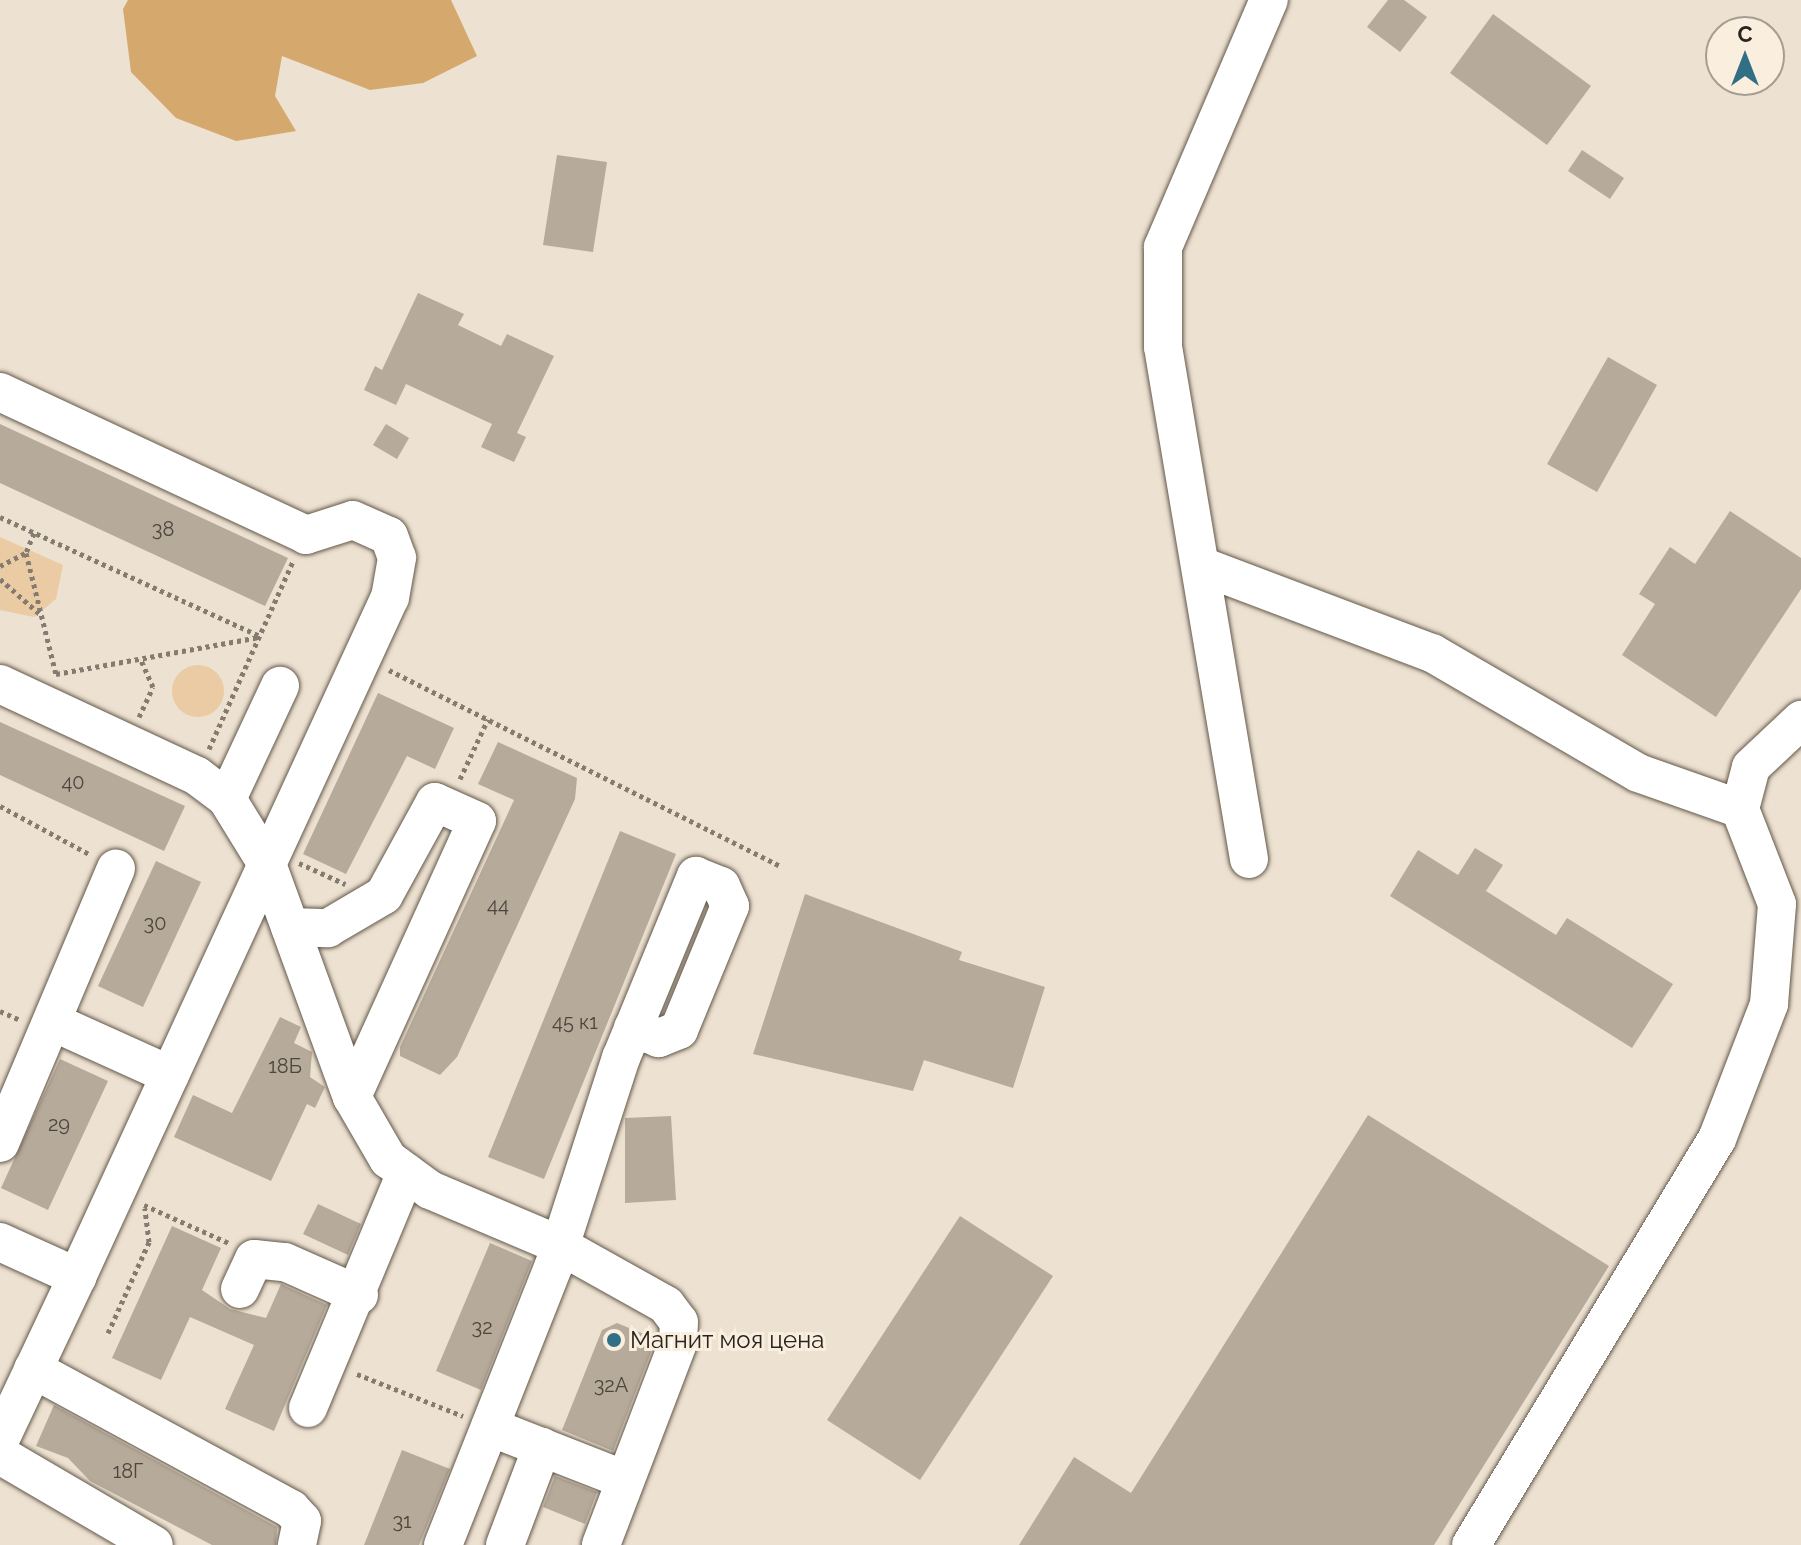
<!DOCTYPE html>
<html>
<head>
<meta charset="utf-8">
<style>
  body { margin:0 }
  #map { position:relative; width:1801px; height:1545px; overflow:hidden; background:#ede1d1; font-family:Raleway,sans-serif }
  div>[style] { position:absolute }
  .green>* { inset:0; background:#eacba3 }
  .round { border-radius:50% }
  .water>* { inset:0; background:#d5a96e }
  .building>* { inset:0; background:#b6aa9b }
  .path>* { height:5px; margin-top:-2.5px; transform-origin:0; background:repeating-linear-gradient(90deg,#847c71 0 4px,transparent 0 8px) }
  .roads { filter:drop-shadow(0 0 2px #62584a) drop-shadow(0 0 2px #62584a) }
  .minor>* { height:38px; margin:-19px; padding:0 19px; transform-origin:19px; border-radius:19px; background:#fff }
  .dots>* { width:22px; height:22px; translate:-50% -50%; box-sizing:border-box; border:4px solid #faeede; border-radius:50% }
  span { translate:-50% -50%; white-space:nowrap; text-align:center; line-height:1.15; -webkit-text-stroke:6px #faeede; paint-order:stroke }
  .number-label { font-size:20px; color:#4c463d }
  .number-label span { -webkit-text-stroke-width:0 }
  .poi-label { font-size:24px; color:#28241e }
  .left { translate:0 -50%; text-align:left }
  .north { position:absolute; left:1705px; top:16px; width:80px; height:80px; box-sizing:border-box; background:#faeede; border:2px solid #a69d91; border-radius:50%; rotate:0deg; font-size:22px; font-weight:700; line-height:32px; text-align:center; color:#28241e }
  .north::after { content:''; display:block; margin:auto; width:28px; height:36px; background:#306f84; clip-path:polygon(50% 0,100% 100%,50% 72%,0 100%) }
</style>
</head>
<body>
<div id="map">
  <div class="green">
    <div style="clip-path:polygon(0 537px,63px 565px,56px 599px,34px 617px,0 610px)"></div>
    <div class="round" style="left:172px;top:665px;width:52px;height:52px"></div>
  </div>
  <div class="water">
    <div style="clip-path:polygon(128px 0,451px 0,477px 56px,423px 83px,370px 90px,282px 56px,275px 96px,296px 131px,236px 141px,176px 118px,131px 72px,123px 9px)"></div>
  </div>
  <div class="building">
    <div style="clip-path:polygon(1388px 0,1404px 0,1427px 17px,1400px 52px,1367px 27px)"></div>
    <div style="clip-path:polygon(1493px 14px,1591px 86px,1547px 145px,1450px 73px)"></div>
    <div style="clip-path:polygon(1582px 150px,1624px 178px,1610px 199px,1568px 171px)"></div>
    <div style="clip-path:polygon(557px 155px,607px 162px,593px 252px,543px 245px)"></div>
    <div style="clip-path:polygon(418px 293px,464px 314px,458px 325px,501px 346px,507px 334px,554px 356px,517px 433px,526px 437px,514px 462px,481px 447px,492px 424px,406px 384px,396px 405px,364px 390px,375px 366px,382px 370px)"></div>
    <div style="clip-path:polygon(1608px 357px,1657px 385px,1597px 492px,1547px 464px)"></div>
    <div style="clip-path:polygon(0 424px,288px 558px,265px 606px,0 483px)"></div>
    <div style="clip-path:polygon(386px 424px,409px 438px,397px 459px,373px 445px)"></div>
    <div style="clip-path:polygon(1730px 511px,1801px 558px,1801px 589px,1716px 717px,1622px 655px,1655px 604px,1639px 594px,1670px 547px,1695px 564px)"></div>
    <div style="clip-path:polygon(378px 693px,454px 728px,435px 769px,407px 756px,346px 874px,303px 854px)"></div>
    <div style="clip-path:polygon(0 722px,185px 806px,164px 851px,0 775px)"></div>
    <div style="clip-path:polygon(498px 742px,577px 778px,575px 799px,457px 1057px,440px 1075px,400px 1056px,400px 1047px,514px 800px,478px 784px)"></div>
    <div style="clip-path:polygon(620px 831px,676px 854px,544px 1179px,488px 1157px)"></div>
    <div style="clip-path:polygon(1475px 848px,1503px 865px,1486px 891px,1556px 935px,1567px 918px,1673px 984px,1632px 1048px,1390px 896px,1418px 850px,1458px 875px)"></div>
    <div style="clip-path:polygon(156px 861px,201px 882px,143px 1007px,98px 986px)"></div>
    <div style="clip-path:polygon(805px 894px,962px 952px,959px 960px,1045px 987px,1013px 1088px,924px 1060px,913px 1091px,753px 1054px)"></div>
    <div style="clip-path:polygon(280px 1017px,301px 1027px,294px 1043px,312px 1052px,310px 1077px,325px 1087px,315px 1108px,307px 1104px,271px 1181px,174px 1137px,193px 1095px,232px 1113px)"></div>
    <div style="clip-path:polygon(60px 1059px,108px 1081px,48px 1210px,1px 1188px)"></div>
    <div style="clip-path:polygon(1368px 1115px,1609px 1266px,1434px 1545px,1019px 1545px,1074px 1457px,1131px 1493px)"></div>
    <div style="clip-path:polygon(671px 1116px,676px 1200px,625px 1203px,625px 1118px)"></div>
    <div style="clip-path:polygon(318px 1204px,361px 1224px,348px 1255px,303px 1234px)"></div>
    <div style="clip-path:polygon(960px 1216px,1053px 1276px,920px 1480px,827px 1420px)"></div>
    <div style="clip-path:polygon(172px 1226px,221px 1248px,202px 1290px,230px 1309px,266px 1318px,281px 1284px,327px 1305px,274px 1431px,225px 1409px,254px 1345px,190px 1317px,161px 1380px,112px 1358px)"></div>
    <div style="clip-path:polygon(490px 1243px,532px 1261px,481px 1390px,436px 1371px)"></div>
    <div style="clip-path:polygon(617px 1323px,656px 1339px,613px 1451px,562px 1430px,602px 1330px)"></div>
    <div style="clip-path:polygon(54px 1405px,277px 1527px,276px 1545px,212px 1545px,90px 1481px,68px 1458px,36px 1446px)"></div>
    <div style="clip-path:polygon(402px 1450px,450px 1469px,426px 1528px,419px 1545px,364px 1545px)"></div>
    <div style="clip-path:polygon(555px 1476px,597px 1492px,585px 1524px,543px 1507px)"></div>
  </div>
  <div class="path">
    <div style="left:0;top:517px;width:286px;rotate:24.6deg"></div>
    <div style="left:34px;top:533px;width:22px;rotate:112deg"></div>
    <div style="left:26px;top:553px;width:125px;rotate:76.1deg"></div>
    <div style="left:0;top:566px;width:29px;rotate:-27deg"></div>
    <div style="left:0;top:579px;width:55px;rotate:41.3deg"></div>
    <div style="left:389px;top:670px;width:437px;rotate:26.6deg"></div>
    <div style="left:56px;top:674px;width:206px;rotate:-10.3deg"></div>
    <div style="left:139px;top:717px;width:33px;rotate:-65deg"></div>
    <div style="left:153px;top:687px;width:30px;rotate:-114deg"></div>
    <div style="left:209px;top:749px;width:206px;rotate:-65.9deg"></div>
    <div style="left:460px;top:779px;width:66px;rotate:-65deg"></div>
    <div style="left:0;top:806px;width:103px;rotate:28.3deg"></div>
    <div style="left:299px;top:863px;width:51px;rotate:24.5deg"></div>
    <div style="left:0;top:1011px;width:22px;rotate:24deg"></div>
    <div style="left:144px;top:1205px;width:93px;rotate:24.1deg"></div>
    <div style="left:108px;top:1333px;width:100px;rotate:-65.7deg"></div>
    <div style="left:149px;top:1242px;width:34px;rotate:-97deg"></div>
    <div style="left:357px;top:1374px;width:114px;rotate:21.6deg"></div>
  </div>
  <div class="roads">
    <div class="minor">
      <div style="left:0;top:392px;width:338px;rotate:25deg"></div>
      <div style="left:306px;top:535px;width:49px;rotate:-17.7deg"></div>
      <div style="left:353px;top:520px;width:39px;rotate:24deg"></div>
      <div style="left:389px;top:536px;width:23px;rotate:70deg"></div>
      <div style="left:397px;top:558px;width:40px;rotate:100deg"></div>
      <div style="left:390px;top:597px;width:749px;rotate:114.72deg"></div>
      <div style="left:1204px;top:567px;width:244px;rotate:20.7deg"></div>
      <div style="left:1432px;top:653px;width:238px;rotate:30.2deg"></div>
      <div style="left:1638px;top:773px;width:108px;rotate:19.4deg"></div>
      <div style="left:0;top:684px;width:217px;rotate:25deg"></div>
      <div style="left:197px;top:776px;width:38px;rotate:37deg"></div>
      <div style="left:227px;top:799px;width:76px;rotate:58.4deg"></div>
      <div style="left:267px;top:864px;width:248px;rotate:70deg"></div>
      <div style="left:352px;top:1097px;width:72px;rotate:59.9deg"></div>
      <div style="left:388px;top:1159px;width:52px;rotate:36.4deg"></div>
      <div style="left:430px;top:1190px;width:138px;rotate:23deg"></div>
      <div style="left:557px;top:1244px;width:125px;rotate:29.2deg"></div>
      <div style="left:666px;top:1305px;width:21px;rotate:53deg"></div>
      <div style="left:679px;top:1322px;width:21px;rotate:93deg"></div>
      <div style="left:678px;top:1343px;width:216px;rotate:110.9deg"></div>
      <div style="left:227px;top:799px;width:125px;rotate:-64.9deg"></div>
      <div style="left:1249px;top:859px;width:519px;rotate:-99.53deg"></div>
      <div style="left:1163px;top:347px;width:100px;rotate:-90deg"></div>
      <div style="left:1163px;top:247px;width:269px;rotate:-66.8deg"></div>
      <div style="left:290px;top:927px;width:38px;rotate:2deg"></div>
      <div style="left:328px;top:928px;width:65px;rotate:-30.5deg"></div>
      <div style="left:384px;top:895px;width:106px;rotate:-61.3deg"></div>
      <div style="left:435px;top:802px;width:46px;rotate:24.3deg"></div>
      <div style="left:477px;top:821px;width:303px;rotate:114.4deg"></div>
      <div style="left:55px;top:1023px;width:126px;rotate:24.3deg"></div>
      <div style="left:0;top:1143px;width:298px;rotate:-67.1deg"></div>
      <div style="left:0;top:1242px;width:85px;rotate:24.4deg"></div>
      <div style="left:77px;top:1277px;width:180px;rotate:115.3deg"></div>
      <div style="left:240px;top:1289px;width:33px;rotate:-65deg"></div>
      <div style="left:254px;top:1259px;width:31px;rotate:6deg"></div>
      <div style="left:285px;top:1262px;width:81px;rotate:24deg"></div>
      <div style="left:33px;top:1369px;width:294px;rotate:28.5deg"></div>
      <div style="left:291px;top:1509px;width:16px;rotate:47deg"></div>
      <div style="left:302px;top:1521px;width:25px;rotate:102deg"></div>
      <div style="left:308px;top:1408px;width:255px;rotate:-67.4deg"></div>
      <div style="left:490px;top:1427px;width:143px;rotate:21.4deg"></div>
      <div style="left:0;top:1455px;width:178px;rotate:30.3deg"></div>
      <div style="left:443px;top:1545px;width:301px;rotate:-68.4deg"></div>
      <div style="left:554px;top:1265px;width:218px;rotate:-72.1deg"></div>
      <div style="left:621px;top:1058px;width:197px;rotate:-67.6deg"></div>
      <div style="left:696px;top:876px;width:27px;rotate:22deg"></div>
      <div style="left:721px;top:886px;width:22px;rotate:66deg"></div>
      <div style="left:730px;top:906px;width:134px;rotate:112.4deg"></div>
      <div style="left:679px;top:1030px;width:22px;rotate:158deg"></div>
      <div style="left:659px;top:1038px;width:28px;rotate:-159deg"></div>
      <div style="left:505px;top:1545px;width:105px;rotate:-69.3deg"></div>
      <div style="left:1471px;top:1545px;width:475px;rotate:-58.8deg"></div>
      <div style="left:1717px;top:1139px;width:145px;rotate:-68.9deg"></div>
      <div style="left:1769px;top:1004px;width:100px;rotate:-85.4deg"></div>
      <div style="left:1777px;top:904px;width:102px;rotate:-111.3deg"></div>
      <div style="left:1740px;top:809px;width:43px;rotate:-75.3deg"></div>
      <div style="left:1751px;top:767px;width:69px;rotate:-43.2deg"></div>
    </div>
  </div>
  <div class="dots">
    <div style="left:614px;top:1340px;background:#306f84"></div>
  </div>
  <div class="number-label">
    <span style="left:163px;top:529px">38</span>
    <span style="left:73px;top:782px">40</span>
    <span style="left:498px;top:905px">44</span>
    <span style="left:155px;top:923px">30</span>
    <span style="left:575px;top:1022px">45 к1</span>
    <span style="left:285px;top:1066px">18Б</span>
    <span style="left:59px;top:1124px">29</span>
    <span style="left:482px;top:1327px">32</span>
    <span style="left:611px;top:1385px">32А</span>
    <span style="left:128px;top:1471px">18Г</span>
    <span style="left:402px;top:1521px">31</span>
  </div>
  <div class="poi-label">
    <span class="left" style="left:630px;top:1340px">Магнит моя цена</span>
  </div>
  <div class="north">С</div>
</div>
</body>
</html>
